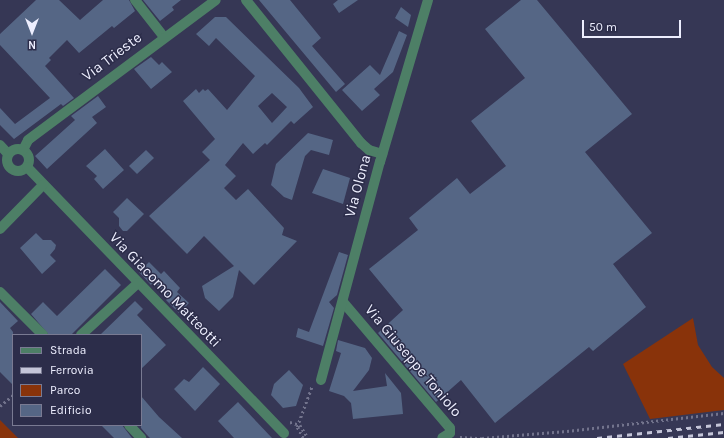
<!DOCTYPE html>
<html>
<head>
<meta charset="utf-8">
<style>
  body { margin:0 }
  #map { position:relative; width:724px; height:438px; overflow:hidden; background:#363755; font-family:Karla,sans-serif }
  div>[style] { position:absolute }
  .green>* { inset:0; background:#89330a }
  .building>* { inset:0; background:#556685 }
  .path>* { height:2.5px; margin-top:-1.25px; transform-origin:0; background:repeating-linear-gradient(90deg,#72738c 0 2px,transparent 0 5px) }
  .minor>* { height:10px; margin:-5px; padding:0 5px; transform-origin:5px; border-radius:5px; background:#4d7f66 }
  .minor>.ring { margin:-5px; padding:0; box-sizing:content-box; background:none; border:10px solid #4d7f66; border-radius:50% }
  .rail>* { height:3px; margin-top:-1.5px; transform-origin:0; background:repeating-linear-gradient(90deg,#c4c5d8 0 5px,transparent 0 10px) }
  span { translate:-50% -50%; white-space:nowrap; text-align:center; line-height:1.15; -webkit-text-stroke:3px #2c2d4a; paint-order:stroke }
  .street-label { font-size:15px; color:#edeefe }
  .legend { position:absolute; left:12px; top:334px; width:130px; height:92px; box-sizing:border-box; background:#2c2d4a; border:1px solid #797a92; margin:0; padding:5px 7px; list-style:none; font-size:12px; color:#edeefe }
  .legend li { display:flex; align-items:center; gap:8px; height:20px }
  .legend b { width:20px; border:1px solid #797a92 }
  .north { position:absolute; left:12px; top:12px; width:40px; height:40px; -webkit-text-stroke:3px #2c2d4a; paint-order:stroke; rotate:180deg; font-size:11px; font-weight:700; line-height:16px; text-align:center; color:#edeefe }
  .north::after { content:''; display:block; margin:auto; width:14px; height:18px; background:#edeefe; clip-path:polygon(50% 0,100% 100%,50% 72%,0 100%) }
  .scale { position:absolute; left:582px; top:20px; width:99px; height:18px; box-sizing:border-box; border:2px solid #edeefe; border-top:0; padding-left:5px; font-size:12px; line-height:14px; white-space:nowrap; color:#edeefe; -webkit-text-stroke:3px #2c2d4a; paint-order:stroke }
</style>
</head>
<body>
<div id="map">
  <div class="green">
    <div style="clip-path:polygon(693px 318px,698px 345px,712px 367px,724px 378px,724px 410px,650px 419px,623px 364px)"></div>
    <div style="clip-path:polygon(0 420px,18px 438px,0 438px)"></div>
  </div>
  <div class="building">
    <div style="clip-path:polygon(36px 0,59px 0,80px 20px,103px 0,129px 0,135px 11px,114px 28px,112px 26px,79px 53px,67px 40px,49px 58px,51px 60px,45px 66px,74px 98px,63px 106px,61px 104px,14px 139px,0 125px,0 108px,15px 124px,50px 98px,0 45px,0 34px)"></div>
    <div style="clip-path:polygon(143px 0,181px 0,172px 7px,174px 10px,160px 21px)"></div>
    <div style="clip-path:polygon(259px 0,290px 0,321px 38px,312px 46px,345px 84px,336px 92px)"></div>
    <div style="clip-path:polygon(338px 0,358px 0,339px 13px,333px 4px)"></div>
    <div style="clip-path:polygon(521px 0,537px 0,632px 114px,585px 152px,652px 233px,613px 264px,646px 307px,593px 351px,589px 347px,495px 423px,461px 380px,436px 402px,378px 333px,403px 310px,369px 269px,418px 230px,409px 218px,457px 178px,470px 194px,506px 166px,471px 121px,525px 78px,485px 29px)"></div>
    <div style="clip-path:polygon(401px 7px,411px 15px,408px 27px,395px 18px)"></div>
    <div style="clip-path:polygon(evenodd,215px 17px,226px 17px,299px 88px,313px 107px,294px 124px,291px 121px,267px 145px,265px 143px,253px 154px,243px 143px,225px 165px,236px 176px,224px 188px,236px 200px,248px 189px,284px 228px,282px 235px,297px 241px,254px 285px,239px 270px,233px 297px,219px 311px,205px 298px,202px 286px,234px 266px,204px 236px,187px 254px,149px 216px,210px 160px,202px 152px,215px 139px,183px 101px,196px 89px,199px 93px,203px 89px,205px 91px,208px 89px,227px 110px,255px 76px,216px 38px,209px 46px,196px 34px,215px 17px,272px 93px,287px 107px,272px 123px,258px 106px,272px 93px)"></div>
    <div style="clip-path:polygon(399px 31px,407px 35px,393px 72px,374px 89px,380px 95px,362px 111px,342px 90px,370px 65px,380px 75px)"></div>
    <div style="clip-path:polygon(151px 57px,159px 65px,162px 62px,172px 72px,151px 89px,134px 69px)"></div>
    <div style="clip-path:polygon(98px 96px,106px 107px,92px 117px,97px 123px,47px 169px,35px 156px,75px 120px,71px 116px)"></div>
    <div style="clip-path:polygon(308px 133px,333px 140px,329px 155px,311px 150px,305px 156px,292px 200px,284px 197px,271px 185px,276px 164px)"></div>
    <div style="clip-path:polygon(105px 149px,124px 170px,103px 189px,94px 179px,97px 176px,86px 166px)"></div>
    <div style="clip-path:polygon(146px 150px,154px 158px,137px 174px,129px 166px)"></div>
    <div style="clip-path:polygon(323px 169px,350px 178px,343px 204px,312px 193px)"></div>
    <div style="clip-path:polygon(127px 198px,144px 214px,127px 231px,123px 231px,119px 226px,119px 218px,113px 212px)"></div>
    <div style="clip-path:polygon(36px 233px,43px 240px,51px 240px,56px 245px,55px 249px,50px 255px,56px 261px,42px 274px,20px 248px)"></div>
    <div style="clip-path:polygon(339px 252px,348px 255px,337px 295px,329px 302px,334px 308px,323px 346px,296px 337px,298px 328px,309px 332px)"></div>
    <div style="clip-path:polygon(149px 262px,161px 274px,164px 271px,180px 288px,177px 292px,189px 303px,179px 313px,166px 300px,169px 297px,154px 282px,151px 285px,139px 272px)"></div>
    <div style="clip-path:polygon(105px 269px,121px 285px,71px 335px,49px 335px,31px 314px,43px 302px,57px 316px)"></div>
    <div style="clip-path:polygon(135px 301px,143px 309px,137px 315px,166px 345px,141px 369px,141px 335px,100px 335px)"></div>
    <div style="clip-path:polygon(0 302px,18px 321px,10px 328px,13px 332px,13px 385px,0 372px)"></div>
    <div style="clip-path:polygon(338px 340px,365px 348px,372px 358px,369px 370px,353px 391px,387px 386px,385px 373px,401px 393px,403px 414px,353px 419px,351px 403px,344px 396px,329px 391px,341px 353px,336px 351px)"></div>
    <div style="clip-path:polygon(203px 367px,220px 384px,195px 411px,174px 389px,184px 379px,189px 382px)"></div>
    <div style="clip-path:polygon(289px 370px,303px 385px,296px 406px,283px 408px,271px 395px,274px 384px)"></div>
    <div style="clip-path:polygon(141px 396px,159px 417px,182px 438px,150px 438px,147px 435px,141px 428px)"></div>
    <div style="clip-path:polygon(238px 402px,272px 438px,234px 438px,218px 421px)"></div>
    <div style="clip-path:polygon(101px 425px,122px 425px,132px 438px,114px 438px)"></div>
  </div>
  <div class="path">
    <div style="left:0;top:406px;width:17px;rotate:-40deg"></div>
    <div style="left:290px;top:422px;width:10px;rotate:17deg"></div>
    <div style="left:300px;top:425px;width:15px;rotate:58deg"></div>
    <div style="left:460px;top:437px;width:22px;rotate:3deg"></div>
    <div style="left:482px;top:438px;width:85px;rotate:-4.7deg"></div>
    <div style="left:567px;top:431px;width:158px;rotate:-6.5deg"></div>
    <div style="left:303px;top:438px;width:13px;rotate:-119deg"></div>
    <div style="left:297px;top:427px;width:44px;rotate:-69.9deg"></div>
  </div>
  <div class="minor">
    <div style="left:135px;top:0;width:47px;rotate:51.9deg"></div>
    <div style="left:246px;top:0;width:184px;rotate:51.2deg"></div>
    <div style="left:361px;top:143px;width:11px;rotate:41deg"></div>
    <div style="left:369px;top:150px;width:14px;rotate:17deg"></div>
    <div style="left:0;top:145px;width:12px;rotate:48deg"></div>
    <div class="ring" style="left:7px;top:149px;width:12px;height:12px"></div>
    <div style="left:23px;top:150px;width:11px;rotate:-63deg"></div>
    <div style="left:28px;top:140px;width:234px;rotate:-36.7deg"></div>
    <div style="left:27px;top:167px;width:370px;rotate:46deg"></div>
    <div style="left:0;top:229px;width:62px;rotate:-45.7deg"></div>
    <div style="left:0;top:292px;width:61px;rotate:45deg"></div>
    <div style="left:343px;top:302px;width:165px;rotate:49.7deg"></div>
    <div style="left:450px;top:428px;width:5px;rotate:90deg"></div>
    <div style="left:450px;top:433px;width:9px;rotate:148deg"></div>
    <div style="left:81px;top:335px;width:77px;rotate:-42.4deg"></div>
    <div style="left:321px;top:380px;width:226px;rotate:-74.9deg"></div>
    <div style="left:380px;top:162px;width:169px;rotate:-73.5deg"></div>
    <div style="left:129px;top:425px;width:18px;rotate:47deg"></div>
  </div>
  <div class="rail">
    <div style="left:597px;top:438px;width:128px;rotate:-6.3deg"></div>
    <div style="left:668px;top:438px;width:56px;rotate:-6.1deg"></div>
  </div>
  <div class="street-label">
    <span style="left:112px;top:57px;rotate:-37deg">Via Trieste</span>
    <span style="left:358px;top:186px;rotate:-75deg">Via Olona</span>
    <span style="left:165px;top:290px;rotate:46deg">Via Giacomo Matteotti</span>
    <span style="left:413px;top:361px;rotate:50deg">Via Giuseppe Toniolo</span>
  </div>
  <ul class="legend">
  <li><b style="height:5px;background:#4d7f66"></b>Strada</li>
  <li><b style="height:5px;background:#c4c5d8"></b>Ferrovia</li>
  <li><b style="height:11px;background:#89330a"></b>Parco</li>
  <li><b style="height:11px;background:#556685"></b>Edificio</li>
  </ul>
  <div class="north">N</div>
  <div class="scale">50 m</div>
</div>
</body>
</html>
